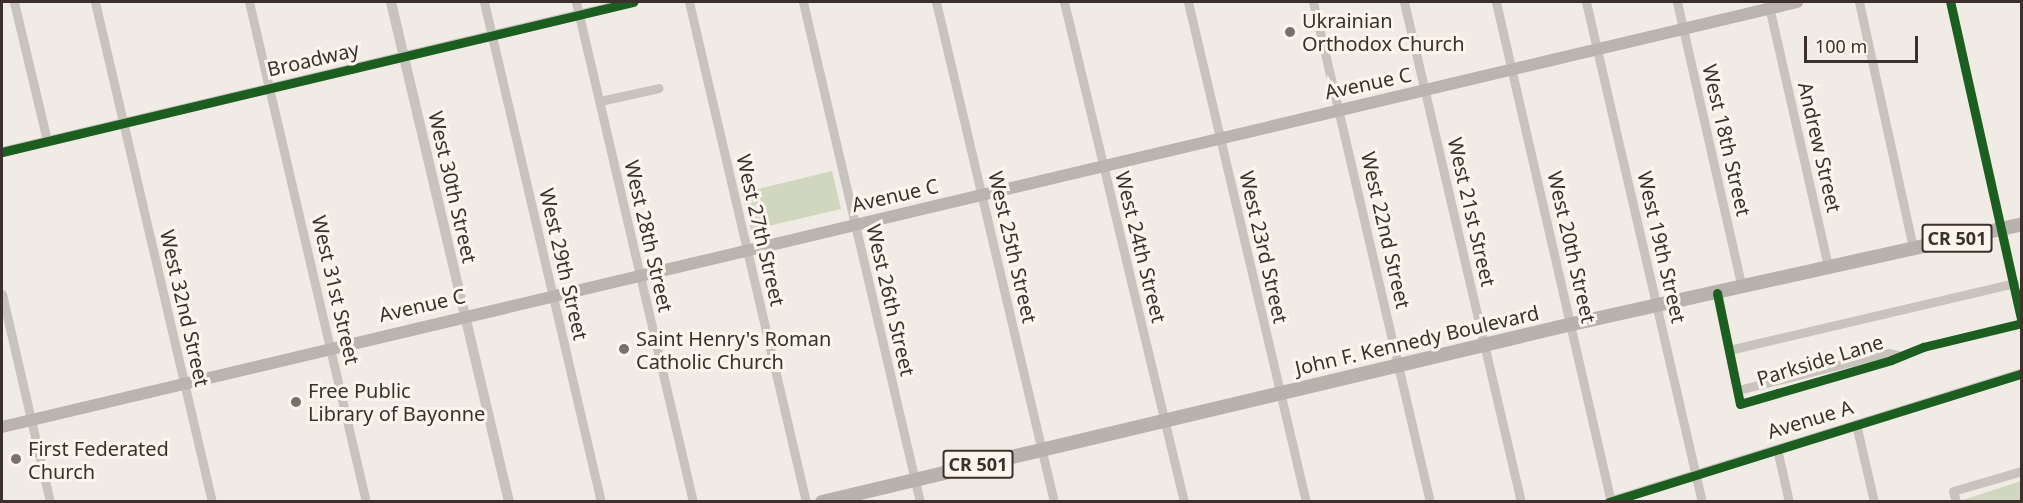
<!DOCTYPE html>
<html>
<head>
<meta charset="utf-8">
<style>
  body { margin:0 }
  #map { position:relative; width:2023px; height:503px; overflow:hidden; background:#f0ebe5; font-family:"Noto Sans",sans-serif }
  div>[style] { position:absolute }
  .green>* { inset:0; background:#d1d6bf }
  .minor>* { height:9px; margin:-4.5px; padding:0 4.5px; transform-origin:4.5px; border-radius:4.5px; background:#c9c3be }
  .tertiary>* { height:10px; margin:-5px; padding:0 5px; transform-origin:5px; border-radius:5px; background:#c9c3be }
  .secondary>* { height:12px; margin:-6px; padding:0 6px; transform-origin:6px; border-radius:6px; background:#bab3ae }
  .primary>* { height:14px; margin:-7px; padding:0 7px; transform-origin:7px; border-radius:7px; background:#b8b1ad }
  .cycleway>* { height:9px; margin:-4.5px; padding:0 4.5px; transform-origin:4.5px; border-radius:4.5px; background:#1b5e20 }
  .dots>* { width:16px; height:16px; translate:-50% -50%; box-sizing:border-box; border:3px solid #fbf5ee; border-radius:50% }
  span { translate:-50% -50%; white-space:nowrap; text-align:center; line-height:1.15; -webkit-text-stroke:6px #fbf5ee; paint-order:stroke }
  .shield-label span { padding:2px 4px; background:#fbf5ee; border:2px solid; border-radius:4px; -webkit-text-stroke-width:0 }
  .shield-label { font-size:18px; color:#3b302b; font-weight:700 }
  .poi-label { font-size:20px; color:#3b302b }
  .left { translate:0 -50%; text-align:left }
  .street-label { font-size:20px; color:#3b302b }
  .frame { position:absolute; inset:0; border:3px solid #3b302b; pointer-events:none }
  .scale { position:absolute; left:1804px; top:36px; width:114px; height:27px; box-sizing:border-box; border:3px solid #3b302b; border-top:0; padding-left:8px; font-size:18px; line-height:21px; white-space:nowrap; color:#3b302b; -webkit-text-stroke:4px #fbf5ee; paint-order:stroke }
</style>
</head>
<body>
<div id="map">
  <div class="green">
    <div style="clip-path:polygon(832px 171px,841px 209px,751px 230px,742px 193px)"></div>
    <div style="clip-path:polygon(2021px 481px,2021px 501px,1964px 501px,1963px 500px)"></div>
  </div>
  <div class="minor">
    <div style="left:14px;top:2px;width:142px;rotate:76.6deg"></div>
    <div style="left:95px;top:2px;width:514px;rotate:76.83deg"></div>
    <div style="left:249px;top:2px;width:514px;rotate:76.83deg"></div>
    <div style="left:484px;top:2px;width:514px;rotate:76.83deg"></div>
    <div style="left:576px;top:2px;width:514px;rotate:76.83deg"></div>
    <div style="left:689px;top:2px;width:514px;rotate:76.83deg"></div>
    <div style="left:803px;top:2px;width:514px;rotate:76.83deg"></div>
    <div style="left:936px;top:2px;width:514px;rotate:76.72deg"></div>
    <div style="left:1064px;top:2px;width:514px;rotate:76.5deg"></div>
    <div style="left:1188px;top:2px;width:514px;rotate:76.72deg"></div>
    <div style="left:1313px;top:2px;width:514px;rotate:76.83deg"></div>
    <div style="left:1404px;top:2px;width:514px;rotate:76.83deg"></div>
    <div style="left:1496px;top:2px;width:513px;rotate:77.05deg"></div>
    <div style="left:1586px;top:2px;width:513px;rotate:76.94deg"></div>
    <div style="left:1677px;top:2px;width:292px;rotate:77.2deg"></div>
    <div style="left:1768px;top:2px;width:271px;rotate:77.2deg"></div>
    <div style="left:1859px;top:2px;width:251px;rotate:77.6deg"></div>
    <div style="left:600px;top:101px;width:60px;rotate:-12.4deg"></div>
    <div style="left:1717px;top:293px;width:113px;rotate:78.3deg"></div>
    <div style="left:1740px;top:404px;width:157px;rotate:-16.2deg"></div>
    <div style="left:1891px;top:360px;width:35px;rotate:-22deg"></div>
    <div style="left:1923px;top:347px;width:102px;rotate:-13.6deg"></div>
    <div style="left:2022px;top:323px;width:329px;rotate:-102.6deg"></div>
    <div style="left:2px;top:294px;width:213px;rotate:77deg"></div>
    <div style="left:1729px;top:350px;width:293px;rotate:-13.2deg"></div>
    <div style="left:1738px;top:390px;width:154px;rotate:-13.9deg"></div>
    <div style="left:1888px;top:353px;width:10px;rotate:11deg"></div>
    <div style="left:1856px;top:424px;width:80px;rotate:77deg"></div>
    <div style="left:1777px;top:449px;width:54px;rotate:77.2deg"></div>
    <div style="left:1956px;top:502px;width:11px;rotate:-105deg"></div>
    <div style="left:1953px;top:491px;width:72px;rotate:-16.2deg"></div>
  </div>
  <div class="tertiary">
    <div style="left:391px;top:2px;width:514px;rotate:76.72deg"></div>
    <div style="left:2px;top:152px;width:649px;rotate:-13.37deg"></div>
    <div style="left:1609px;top:502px;width:433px;rotate:-17.3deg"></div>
  </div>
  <div class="secondary">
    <div style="left:2px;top:427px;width:1845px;rotate:-13.32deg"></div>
  </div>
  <div class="primary">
    <div style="left:822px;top:502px;width:771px;rotate:-13.35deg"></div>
    <div style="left:1572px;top:324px;width:461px;rotate:-12.5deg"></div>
  </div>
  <div class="cycleway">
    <div style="left:2px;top:152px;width:649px;rotate:-13.37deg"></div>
    <div style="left:1717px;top:293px;width:113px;rotate:78.3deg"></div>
    <div style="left:1740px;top:404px;width:157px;rotate:-16.2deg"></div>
    <div style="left:1891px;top:360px;width:35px;rotate:-22deg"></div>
    <div style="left:1923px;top:347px;width:102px;rotate:-13.6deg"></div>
    <div style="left:2022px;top:323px;width:329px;rotate:-102.6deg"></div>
    <div style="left:1609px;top:502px;width:433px;rotate:-17.3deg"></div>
  </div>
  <div class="dots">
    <div style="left:1290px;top:32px;background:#7a716c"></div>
    <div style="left:624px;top:349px;background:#7a716c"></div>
    <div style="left:296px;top:402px;background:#7a716c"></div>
    <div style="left:16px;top:459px;background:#7a716c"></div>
  </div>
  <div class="shield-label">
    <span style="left:1957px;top:238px">CR 501</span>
    <span style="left:978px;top:464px">CR 501</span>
  </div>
  <div class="poi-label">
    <span class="left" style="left:1302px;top:32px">Ukrainian<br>Orthodox Church</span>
    <span class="left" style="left:636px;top:350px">Saint Henry's Roman<br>Catholic Church</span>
    <span class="left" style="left:308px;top:402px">Free Public<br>Library of Bayonne</span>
    <span class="left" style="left:28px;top:460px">First Federated<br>Church</span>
  </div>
  <div class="street-label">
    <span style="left:313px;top:59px;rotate:-13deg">Broadway</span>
    <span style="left:1368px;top:83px;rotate:-12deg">Avenue C</span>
    <span style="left:1727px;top:140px;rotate:77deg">West 18th Street</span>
    <span style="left:1820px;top:147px;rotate:77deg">Andrew Street</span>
    <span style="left:453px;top:187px;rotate:77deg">West 30th Street</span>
    <span style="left:895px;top:195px;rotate:-13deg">Avenue C</span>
    <span style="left:1472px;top:212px;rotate:77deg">West 21st Street</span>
    <span style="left:761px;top:230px;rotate:77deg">West 27th Street</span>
    <span style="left:1386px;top:230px;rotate:77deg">West 22nd Street</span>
    <span style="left:649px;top:236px;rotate:77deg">West 28th Street</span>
    <span style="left:1013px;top:247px;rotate:77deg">West 25th Street</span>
    <span style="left:1141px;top:247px;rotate:76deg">West 24th Street</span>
    <span style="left:1264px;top:247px;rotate:77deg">West 23rd Street</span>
    <span style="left:1572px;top:247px;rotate:77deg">West 20th Street</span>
    <span style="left:1662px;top:247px;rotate:77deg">West 19th Street</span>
    <span style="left:564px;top:264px;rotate:77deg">West 29th Street</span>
    <span style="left:336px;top:290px;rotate:77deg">West 31st Street</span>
    <span style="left:891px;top:300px;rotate:77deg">West 26th Street</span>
    <span style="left:422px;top:305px;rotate:-13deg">Avenue C</span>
    <span style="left:185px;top:308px;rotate:77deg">West 32nd Street</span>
    <span style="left:1417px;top:340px;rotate:-13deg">John F. Kennedy Boulevard</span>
    <span style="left:1820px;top:360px;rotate:-17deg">Parkside Lane</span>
    <span style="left:1810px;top:419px;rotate:-17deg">Avenue A</span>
  </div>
  <div class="frame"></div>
  <div class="scale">100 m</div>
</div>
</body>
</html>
